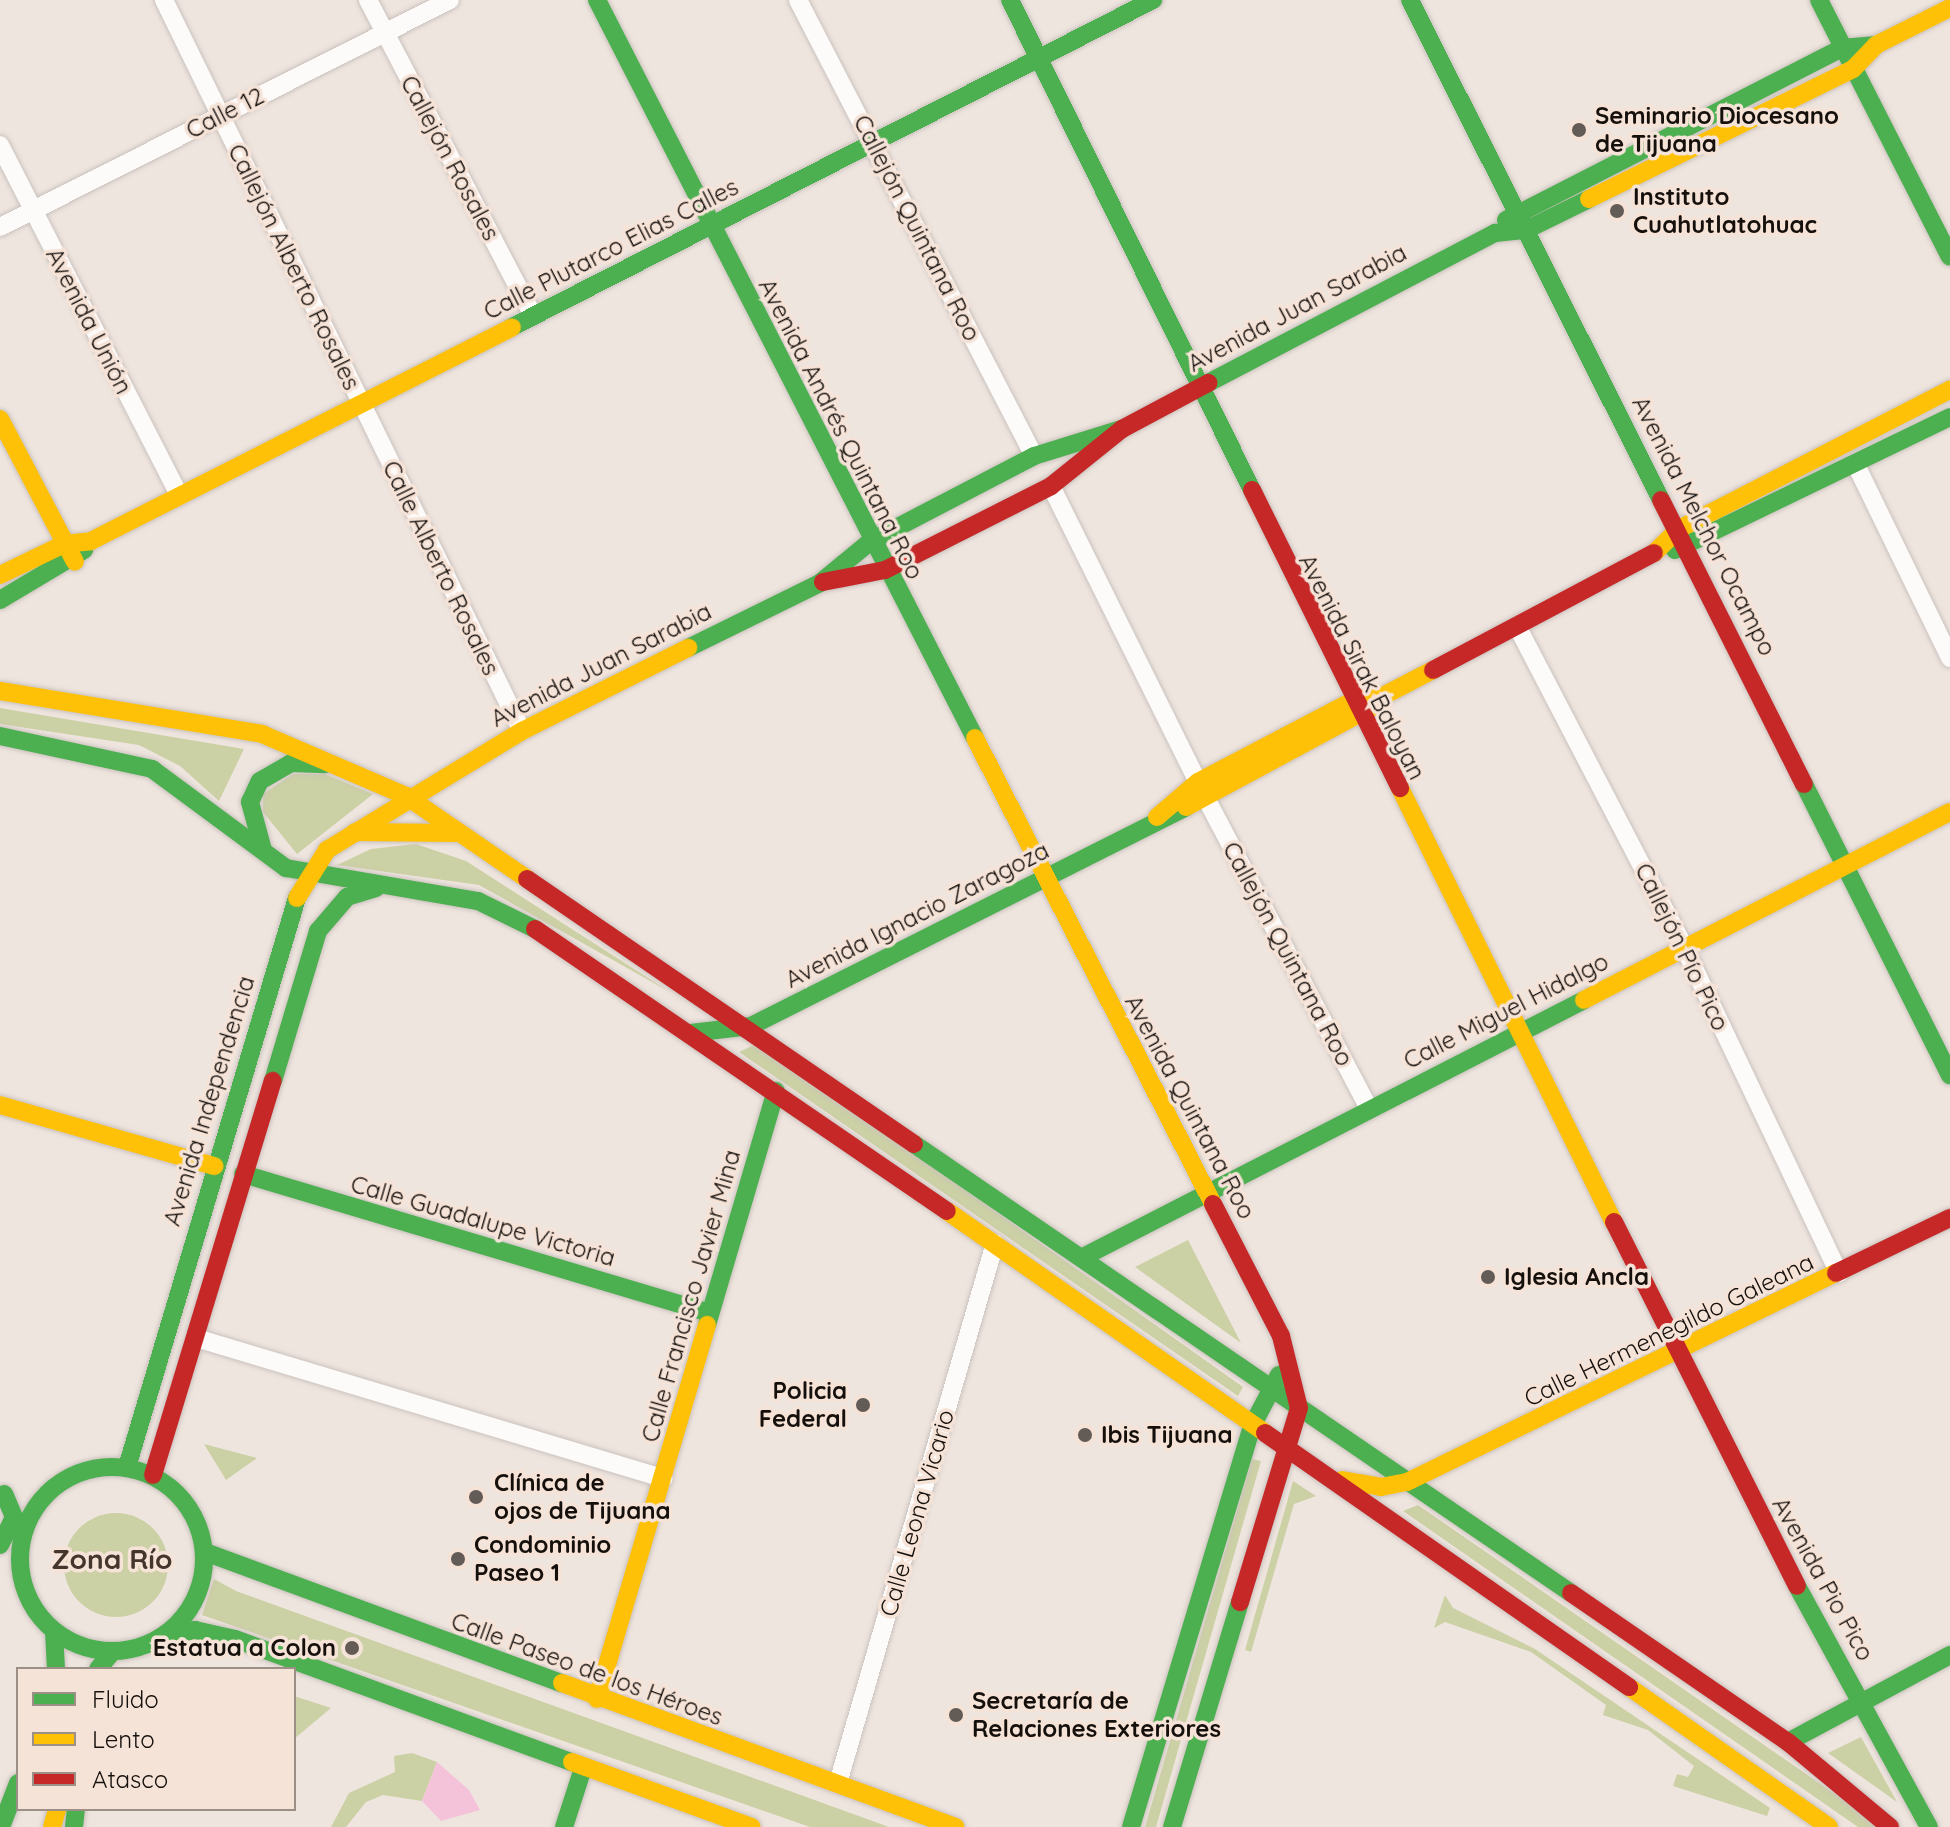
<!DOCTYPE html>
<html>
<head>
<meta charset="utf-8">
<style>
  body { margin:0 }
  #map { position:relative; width:1950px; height:1827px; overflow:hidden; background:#efe5df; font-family:Quicksand,sans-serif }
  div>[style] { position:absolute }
  .green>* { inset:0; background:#ccd0a5 }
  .round { border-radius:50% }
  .water>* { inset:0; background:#f4c3d9 }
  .roads { filter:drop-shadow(0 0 2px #cac2bd) drop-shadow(0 0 2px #cac2bd) }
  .street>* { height:18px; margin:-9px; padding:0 9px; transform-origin:9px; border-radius:9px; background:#fdfbfa }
  .fast>* { height:18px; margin:-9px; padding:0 9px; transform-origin:9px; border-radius:9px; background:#4caf50 }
  .fast>.ring { margin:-9px; padding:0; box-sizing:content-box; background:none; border:18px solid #4caf50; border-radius:50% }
  .slow>* { height:18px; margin:-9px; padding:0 9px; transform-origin:9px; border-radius:9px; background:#ffc107 }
  .jam>* { height:18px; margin:-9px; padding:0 9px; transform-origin:9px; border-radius:9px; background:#c62828 }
  .dots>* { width:22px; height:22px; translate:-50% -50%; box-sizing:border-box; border:4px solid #f6e3d8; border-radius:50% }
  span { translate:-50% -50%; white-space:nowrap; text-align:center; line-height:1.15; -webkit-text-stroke:7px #f6e3d8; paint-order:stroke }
  .street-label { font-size:24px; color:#16100c }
  .poi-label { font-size:24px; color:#16100c; font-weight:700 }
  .left { translate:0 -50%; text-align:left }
  .right { translate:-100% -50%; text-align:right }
  .quarter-label { font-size:28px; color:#44362d; font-weight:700 }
  .legend { position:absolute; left:16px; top:1667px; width:280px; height:144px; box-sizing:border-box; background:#f6e3d8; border:2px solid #9c8f86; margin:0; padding:10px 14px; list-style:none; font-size:24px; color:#16100c }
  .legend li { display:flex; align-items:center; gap:16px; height:40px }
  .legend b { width:40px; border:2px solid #9c8f86 }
</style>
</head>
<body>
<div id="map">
  <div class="green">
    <div style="clip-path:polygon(0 708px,244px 749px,219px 801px,180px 766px,139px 745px,0 724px)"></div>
    <div style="clip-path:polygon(293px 774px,325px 774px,373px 794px,297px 854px,263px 812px,263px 794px)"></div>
    <div style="clip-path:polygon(416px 844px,466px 861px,670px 992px,479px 885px,337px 865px,371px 849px)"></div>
    <div style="clip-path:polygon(758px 1043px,1243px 1387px,1238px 1396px,739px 1052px)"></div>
    <div style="clip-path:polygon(1188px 1240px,1241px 1343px,1135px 1267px)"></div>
    <div style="clip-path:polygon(204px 1444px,257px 1458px,226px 1480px)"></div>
    <div style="clip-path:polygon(1252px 1459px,1261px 1461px,1156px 1827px,1145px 1827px)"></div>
    <div style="clip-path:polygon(1293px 1481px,1316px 1496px,1294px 1504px,1251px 1652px,1245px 1650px)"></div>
    <div style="clip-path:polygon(1418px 1505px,1845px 1801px,1879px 1827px,1858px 1827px,1403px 1511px)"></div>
    <div class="round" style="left:64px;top:1513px;width:104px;height:104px"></div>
    <div style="clip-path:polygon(214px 1579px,236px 1591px,889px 1827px,810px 1827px,202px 1615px)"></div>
    <div style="clip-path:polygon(1445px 1595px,1453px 1608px,1535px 1649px,1770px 1808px,1767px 1816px,1673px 1786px,1677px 1774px,1688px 1777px,1694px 1766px,1648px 1730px,1603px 1715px,1606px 1705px,1531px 1652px,1445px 1622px,1434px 1628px)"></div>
    <div style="clip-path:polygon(294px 1696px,331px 1708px,294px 1739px)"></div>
    <div style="clip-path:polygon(1861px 1737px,1897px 1802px,1828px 1753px)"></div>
    <div style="clip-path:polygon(412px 1753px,437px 1762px,422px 1801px,383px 1795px,366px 1802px,346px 1827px,331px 1827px,349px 1793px,395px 1772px,394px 1756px)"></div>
  </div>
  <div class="water">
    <div style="clip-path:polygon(437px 1762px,469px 1790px,480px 1810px,441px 1821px,422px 1801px)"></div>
  </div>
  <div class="roads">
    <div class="street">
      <div style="left:164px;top:0;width:814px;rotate:63.91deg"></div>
      <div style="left:368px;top:0;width:356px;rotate:62.4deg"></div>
      <div style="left:798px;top:0;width:513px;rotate:62.64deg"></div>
      <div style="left:0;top:145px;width:394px;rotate:62.9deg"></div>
      <div style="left:0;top:227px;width:504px;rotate:-26.77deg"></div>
      <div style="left:1856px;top:465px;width:215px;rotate:64deg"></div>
      <div style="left:1051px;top:486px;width:330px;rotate:63.6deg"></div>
      <div style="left:1517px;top:626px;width:362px;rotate:62.5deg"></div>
      <div style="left:1684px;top:947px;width:361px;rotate:64.6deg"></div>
      <div style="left:1207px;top:800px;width:348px;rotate:62.3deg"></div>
      <div style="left:196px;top:1338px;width:488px;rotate:16.7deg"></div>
      <div style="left:838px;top:1783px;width:562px;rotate:-73.79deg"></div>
    </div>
    <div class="fast">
      <div style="left:597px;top:0;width:829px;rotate:62.88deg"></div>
      <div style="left:1010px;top:0;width:547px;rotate:63.72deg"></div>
      <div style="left:1410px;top:0;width:559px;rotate:63.34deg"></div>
      <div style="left:1819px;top:0;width:288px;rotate:63deg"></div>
      <div style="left:1506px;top:220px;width:377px;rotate:-27.1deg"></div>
      <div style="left:1842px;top:48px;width:34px;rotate:-5deg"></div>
      <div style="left:512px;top:327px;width:720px;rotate:-27.03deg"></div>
      <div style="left:1208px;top:383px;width:324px;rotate:-27.6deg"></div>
      <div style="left:1495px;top:233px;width:31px;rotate:-6deg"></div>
      <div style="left:1526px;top:230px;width:70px;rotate:-26.2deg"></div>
      <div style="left:1675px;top:550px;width:305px;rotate:-25.8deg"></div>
      <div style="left:0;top:600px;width:98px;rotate:-30.8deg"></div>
      <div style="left:688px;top:648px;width:147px;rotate:-26.2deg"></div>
      <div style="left:820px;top:583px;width:66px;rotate:-39.5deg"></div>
      <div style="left:871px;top:541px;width:184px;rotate:-27.5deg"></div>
      <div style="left:1034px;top:456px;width:92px;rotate:-17.1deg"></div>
      <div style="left:0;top:736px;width:156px;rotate:12.2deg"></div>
      <div style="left:152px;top:769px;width:167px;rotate:36.5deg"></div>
      <div style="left:286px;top:868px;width:195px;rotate:9.8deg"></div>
      <div style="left:478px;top:901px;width:64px;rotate:26.2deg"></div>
      <div style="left:1804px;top:784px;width:326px;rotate:63.4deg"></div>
      <div style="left:263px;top:850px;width:50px;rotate:-105.2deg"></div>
      <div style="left:250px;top:802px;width:23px;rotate:-65deg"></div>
      <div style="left:260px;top:781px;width:36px;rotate:-30deg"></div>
      <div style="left:291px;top:763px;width:34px;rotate:2deg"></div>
      <div style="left:691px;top:1033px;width:60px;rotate:-6.7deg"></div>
      <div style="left:751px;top:1026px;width:487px;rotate:-26.7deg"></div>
      <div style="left:273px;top:1081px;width:157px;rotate:-73.3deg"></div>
      <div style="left:318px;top:931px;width:45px;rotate:-49.5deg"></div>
      <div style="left:347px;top:897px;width:30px;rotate:-17deg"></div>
      <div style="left:914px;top:1144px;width:796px;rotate:34.35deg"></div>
      <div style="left:243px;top:1174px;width:487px;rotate:16.6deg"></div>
      <div style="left:1085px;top:1256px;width:561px;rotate:-27.16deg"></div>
      <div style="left:707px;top:1325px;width:244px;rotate:-73.6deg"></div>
      <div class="ring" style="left:20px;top:1467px;width:166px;height:166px"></div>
      <div style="left:127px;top:1467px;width:594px;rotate:-73.37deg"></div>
      <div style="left:0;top:1545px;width:31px;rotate:-63deg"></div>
      <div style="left:14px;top:1517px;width:25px;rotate:-113deg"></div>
      <div style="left:205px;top:1552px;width:380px;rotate:20.2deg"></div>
      <div style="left:1797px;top:1586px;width:275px;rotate:61.3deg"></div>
      <div style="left:54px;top:1631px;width:38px;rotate:87deg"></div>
      <div style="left:162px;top:1637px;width:34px;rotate:-12deg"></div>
      <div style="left:195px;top:1630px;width:41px;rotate:12.7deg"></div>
      <div style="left:235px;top:1639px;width:359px;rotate:20.1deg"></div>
      <div style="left:98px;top:1669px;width:23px;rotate:-50deg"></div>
      <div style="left:1788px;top:1742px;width:184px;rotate:-28.2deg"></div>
      <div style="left:1px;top:1827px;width:47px;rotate:-68.9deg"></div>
      <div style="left:74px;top:1827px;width:18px;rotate:-84deg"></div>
      <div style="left:564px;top:1827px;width:62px;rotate:-72.1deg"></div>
      <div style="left:1131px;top:1827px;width:419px;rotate:-73.2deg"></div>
      <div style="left:1252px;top:1426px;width:58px;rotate:-62.1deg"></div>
      <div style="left:1172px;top:1827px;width:235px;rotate:-73.2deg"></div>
    </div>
    <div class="slow">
      <div style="left:1589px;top:199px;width:294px;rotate:-26.2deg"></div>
      <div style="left:1853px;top:69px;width:33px;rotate:-46deg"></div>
      <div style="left:1876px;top:45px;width:83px;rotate:-26.6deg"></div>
      <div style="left:0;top:419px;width:161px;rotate:62.3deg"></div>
      <div style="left:1654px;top:553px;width:35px;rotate:-44deg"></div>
      <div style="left:1679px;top:529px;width:305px;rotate:-27.2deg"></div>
      <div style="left:0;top:575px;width:71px;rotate:-25.8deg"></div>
      <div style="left:64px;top:544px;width:27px;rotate:-6deg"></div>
      <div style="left:91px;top:541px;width:472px;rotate:-26.9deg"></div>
      <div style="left:0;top:691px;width:266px;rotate:9.3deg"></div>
      <div style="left:262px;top:734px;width:157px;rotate:23.3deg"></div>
      <div style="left:406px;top:796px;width:147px;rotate:34.4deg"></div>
      <div style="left:975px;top:738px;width:523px;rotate:62.95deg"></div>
      <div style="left:1400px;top:788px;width:484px;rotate:63.8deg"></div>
      <div style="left:1186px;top:807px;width:211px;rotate:-28.3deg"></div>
      <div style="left:1157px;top:817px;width:54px;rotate:-40.5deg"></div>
      <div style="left:1198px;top:782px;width:174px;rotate:-27.7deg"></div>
      <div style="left:1352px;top:701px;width:29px;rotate:-8deg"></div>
      <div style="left:1381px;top:697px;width:59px;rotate:-27.4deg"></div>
      <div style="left:355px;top:832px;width:100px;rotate:0.6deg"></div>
      <div style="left:297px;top:898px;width:57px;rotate:-58deg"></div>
      <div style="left:327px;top:850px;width:228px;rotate:-31.4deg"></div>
      <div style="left:522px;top:731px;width:186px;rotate:-26.6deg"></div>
      <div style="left:1584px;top:1000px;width:411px;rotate:-27.2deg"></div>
      <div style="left:0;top:1105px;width:223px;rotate:15.9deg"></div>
      <div style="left:947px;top:1211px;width:388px;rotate:34.9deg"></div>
      <div style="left:1342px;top:1480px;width:40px;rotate:10deg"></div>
      <div style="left:1381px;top:1487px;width:26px;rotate:-11deg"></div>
      <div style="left:1407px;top:1482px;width:477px;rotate:-26deg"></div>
      <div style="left:562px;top:1683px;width:419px;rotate:20.1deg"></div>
      <div style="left:1629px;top:1687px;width:244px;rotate:35deg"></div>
      <div style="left:597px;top:1699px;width:390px;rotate:-73.6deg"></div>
      <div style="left:572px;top:1762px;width:191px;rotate:19.9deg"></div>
      <div style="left:52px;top:1827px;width:19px;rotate:-74deg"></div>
    </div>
    <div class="jam">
      <div style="left:1252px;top:490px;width:333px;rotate:63.6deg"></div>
      <div style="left:1661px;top:500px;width:318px;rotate:63.3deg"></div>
      <div style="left:823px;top:582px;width:63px;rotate:-11deg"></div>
      <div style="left:885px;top:570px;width:186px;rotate:-26.8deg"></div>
      <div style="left:1051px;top:486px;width:91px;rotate:-38.8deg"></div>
      <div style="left:1122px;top:429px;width:98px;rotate:-28.1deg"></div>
      <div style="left:1433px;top:670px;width:250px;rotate:-27.9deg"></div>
      <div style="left:527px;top:879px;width:469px;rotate:34.4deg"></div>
      <div style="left:535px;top:929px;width:499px;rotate:34.4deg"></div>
      <div style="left:1213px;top:1204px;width:148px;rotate:62.7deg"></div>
      <div style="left:1281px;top:1336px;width:74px;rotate:76deg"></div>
      <div style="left:1299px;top:1408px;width:203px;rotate:106.9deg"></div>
      <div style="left:1614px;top:1222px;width:407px;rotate:63.3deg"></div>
      <div style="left:1836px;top:1273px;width:127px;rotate:-25.8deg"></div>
      <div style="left:1265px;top:1433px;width:444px;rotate:34.9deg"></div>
      <div style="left:153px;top:1475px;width:412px;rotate:-73.1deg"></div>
      <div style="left:1571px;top:1593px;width:263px;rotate:34.5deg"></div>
      <div style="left:1788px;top:1742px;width:133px;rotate:39.8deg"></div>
    </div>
  </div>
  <div class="dots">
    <div style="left:1579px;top:130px;background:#625b56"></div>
    <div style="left:1617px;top:211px;background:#625b56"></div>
    <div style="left:1488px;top:1277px;background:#625b56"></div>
    <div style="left:863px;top:1405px;background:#625b56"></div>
    <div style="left:1085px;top:1435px;background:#625b56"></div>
    <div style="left:476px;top:1497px;background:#625b56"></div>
    <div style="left:458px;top:1559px;background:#625b56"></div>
    <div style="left:352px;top:1648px;background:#625b56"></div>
    <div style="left:956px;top:1715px;background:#625b56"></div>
  </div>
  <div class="street-label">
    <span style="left:225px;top:113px;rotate:-27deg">Calle 12</span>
    <span style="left:450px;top:158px;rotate:62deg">Callejón Rosales</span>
    <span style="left:917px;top:228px;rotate:63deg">Callejón Quintana Roo</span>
    <span style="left:611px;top:249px;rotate:-27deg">Calle Plutarco Elias Calles</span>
    <span style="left:294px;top:267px;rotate:64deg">Callejón Alberto Rosales</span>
    <span style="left:1297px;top:308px;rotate:-28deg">Avenida Juan Sarabia</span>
    <span style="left:89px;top:321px;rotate:63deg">Avenida Unión</span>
    <span style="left:841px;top:429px;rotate:63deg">Avenida Andrés Quintana Roo</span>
    <span style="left:1704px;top:526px;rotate:63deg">Avenida Melchor Ocampo</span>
    <span style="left:441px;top:568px;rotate:64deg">Calle Alberto Rosales</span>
    <span style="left:601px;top:665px;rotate:-27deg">Avenida Juan Sarabia</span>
    <span style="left:1362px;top:667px;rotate:63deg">Avenida Sirak Baloyan</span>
    <span style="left:917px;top:915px;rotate:-27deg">Avenida Ignacio Zaragoza</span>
    <span style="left:1682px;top:947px;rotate:64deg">Callejón Pío Pico</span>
    <span style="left:1288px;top:954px;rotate:62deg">Callejón Quintana Roo</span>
    <span style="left:1506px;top:1011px;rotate:-27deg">Calle Miguel Hidalgo</span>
    <span style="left:209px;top:1101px;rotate:-73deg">Avenida Independencia</span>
    <span style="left:1190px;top:1107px;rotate:62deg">Avenida Quintana Roo</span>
    <span style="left:483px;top:1221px;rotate:16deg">Calle Guadalupe Victoria</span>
    <span style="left:691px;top:1296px;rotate:-74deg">Calle Francisco Javier Mina</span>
    <span style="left:1669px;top:1330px;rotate:-26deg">Calle Hermenegildo Galeana</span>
    <span style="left:917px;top:1513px;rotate:-74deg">Calle Leona Vicario</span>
    <span style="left:1823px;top:1579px;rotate:61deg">Avenida Pio Pico</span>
    <span style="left:587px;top:1669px;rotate:20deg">Calle Paseo de los Héroes</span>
  </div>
  <div class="poi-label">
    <span class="left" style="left:1595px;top:130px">Seminario Diocesano<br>de Tijuana</span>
    <span class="left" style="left:1633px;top:211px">Instituto<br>Cuahutlatohuac</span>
    <span class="left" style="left:1504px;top:1277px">Iglesia Ancla</span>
    <span class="right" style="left:847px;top:1405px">Policia<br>Federal</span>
    <span class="left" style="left:1101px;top:1435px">Ibis Tijuana</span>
    <span class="left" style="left:494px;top:1497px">Clínica de<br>ojos de Tijuana</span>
    <span class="left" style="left:474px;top:1559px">Condominio<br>Paseo 1</span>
    <span class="right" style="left:336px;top:1648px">Estatua a Colon</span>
    <span class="left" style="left:972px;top:1715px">Secretaría de<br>Relaciones Exteriores</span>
  </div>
  <div class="quarter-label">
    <span style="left:112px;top:1559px">Zona Río</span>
  </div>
  <ul class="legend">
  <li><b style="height:10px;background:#4caf50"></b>Fluido</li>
  <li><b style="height:10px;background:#ffc107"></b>Lento</li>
  <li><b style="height:10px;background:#c62828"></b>Atasco</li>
  </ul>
</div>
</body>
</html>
